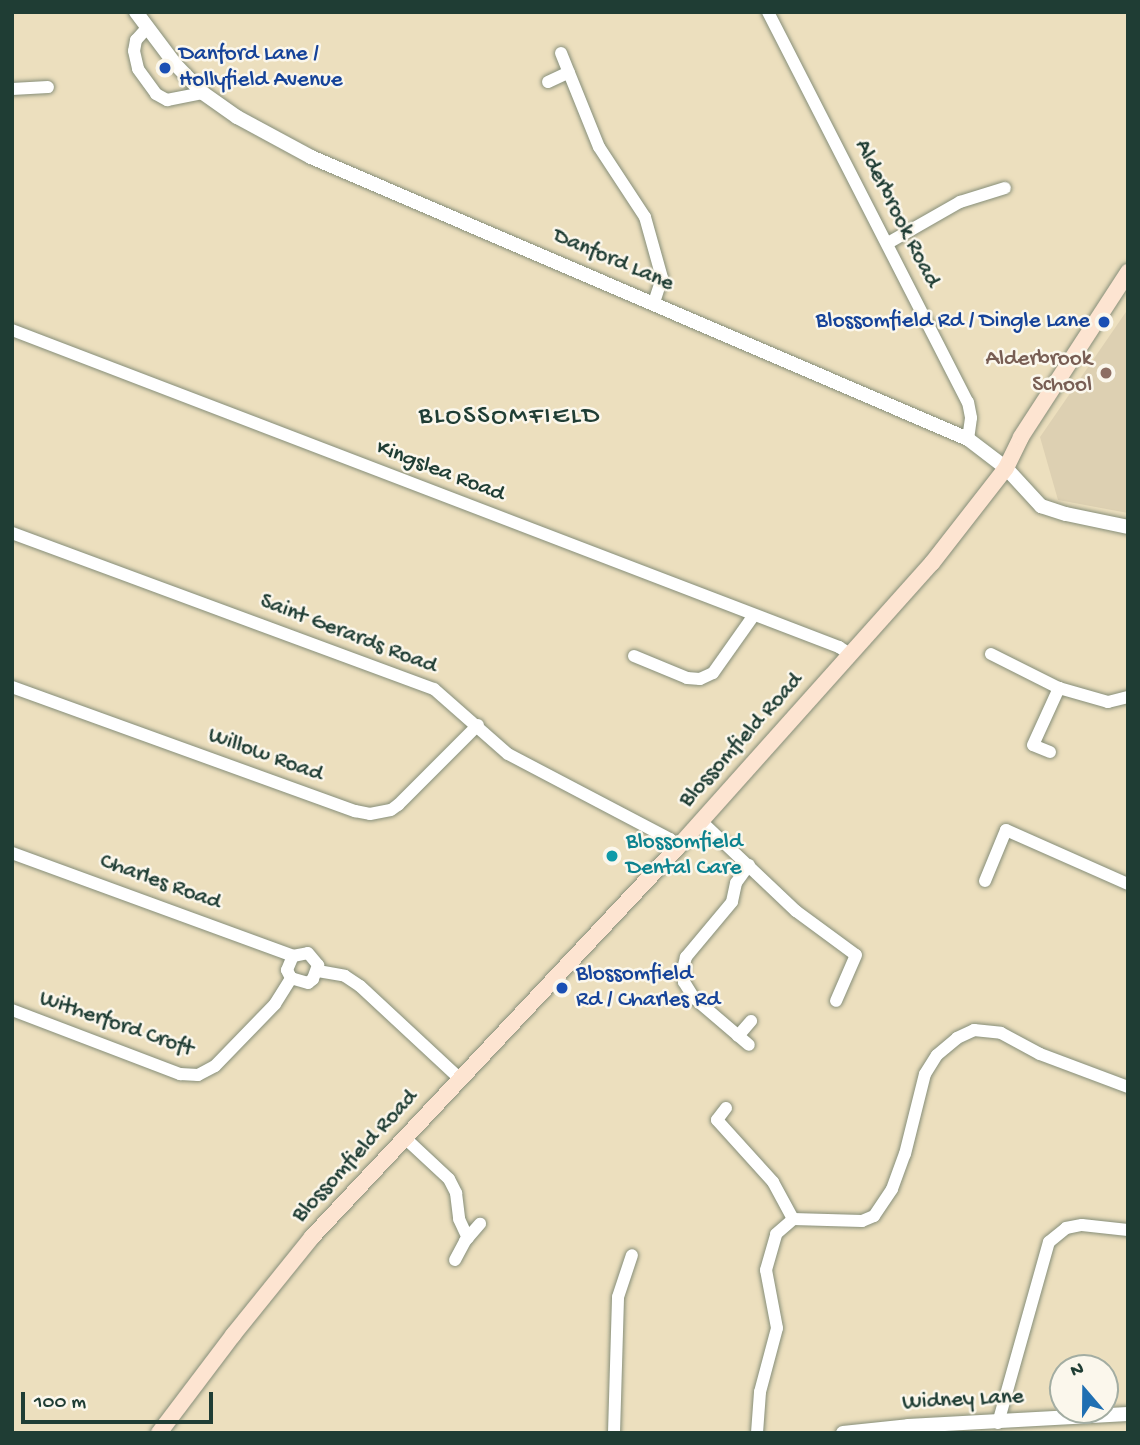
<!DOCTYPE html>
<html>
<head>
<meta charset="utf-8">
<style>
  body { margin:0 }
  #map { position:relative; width:1140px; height:1445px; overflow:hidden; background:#ecdfbe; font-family:"Gochi Hand",sans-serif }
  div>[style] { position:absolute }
  .built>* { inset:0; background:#ddd0b2 }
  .roads { filter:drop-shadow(0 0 2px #868e79) drop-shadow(0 0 2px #868e79) }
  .minor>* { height:12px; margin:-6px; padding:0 6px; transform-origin:6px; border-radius:6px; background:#fff }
  .tertiary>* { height:14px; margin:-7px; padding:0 7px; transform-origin:7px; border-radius:7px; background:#fff }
  .secondary>* { height:16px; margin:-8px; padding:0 8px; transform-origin:8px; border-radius:8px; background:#fde4d1 }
  .dots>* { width:19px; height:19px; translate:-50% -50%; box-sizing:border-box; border:4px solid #fbf7ec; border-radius:50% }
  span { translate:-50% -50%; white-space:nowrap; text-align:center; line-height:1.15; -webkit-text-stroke:5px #fbf7ec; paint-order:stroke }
  .transit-label { font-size:23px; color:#164399 }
  .left { translate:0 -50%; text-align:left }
  .right { translate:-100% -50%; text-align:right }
  .street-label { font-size:23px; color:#1f3d34 }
  .education-label { font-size:23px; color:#785e54 }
  .culture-label { font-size:23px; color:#0d838f }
  .quarter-label { font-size:26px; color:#1f3d34; letter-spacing:2px }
  .frame { position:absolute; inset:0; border:14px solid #1f3d34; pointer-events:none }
  .north { position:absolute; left:1049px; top:1354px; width:70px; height:70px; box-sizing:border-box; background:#fbf7ec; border:2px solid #a3ada2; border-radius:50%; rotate:340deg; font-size:19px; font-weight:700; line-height:28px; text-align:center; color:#1f3d34 }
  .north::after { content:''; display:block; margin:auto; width:24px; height:32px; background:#1f6fb2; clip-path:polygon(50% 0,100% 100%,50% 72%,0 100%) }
  .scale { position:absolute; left:21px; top:1392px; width:192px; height:32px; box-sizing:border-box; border:4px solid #1f3d34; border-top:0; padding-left:9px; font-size:21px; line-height:24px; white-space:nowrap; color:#1f3d34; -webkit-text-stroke:5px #fbf7ec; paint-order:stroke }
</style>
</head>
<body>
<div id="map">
  <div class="built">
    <div style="clip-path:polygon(1128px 309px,1128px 513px,1058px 500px,1040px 437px)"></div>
  </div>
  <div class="roads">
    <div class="minor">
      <div style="left:768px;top:12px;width:438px;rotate:62.9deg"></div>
      <div style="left:968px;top:402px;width:16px;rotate:79deg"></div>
      <div style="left:971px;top:418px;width:21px;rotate:98deg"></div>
      <div style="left:146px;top:29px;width:15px;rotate:132deg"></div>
      <div style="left:136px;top:40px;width:11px;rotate:100deg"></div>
      <div style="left:134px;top:51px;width:18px;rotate:77deg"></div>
      <div style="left:138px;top:69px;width:31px;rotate:54deg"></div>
      <div style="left:156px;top:94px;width:13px;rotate:29deg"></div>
      <div style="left:167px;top:100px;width:37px;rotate:-11deg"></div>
      <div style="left:561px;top:53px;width:101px;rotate:68deg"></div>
      <div style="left:599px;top:147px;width:84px;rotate:56.7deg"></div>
      <div style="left:645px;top:217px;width:63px;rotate:74.4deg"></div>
      <div style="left:662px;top:278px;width:26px;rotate:108deg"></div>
      <div style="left:548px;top:82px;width:23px;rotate:-25deg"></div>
      <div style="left:12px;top:89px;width:36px;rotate:-3deg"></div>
      <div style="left:888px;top:243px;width:83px;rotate:-29.7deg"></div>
      <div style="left:960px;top:202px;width:47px;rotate:-17.3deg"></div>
      <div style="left:12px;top:330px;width:886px;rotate:20.97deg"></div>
      <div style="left:839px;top:647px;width:14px;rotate:34deg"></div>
      <div style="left:12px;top:533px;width:450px;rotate:20.3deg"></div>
      <div style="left:434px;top:689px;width:98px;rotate:41.3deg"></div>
      <div style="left:508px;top:754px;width:183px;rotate:27.7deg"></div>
      <div style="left:670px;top:839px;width:11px;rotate:52deg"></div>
      <div style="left:991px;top:654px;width:76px;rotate:26.6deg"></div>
      <div style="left:1059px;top:688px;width:51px;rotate:15.9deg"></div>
      <div style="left:1108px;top:702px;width:21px;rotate:-14deg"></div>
      <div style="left:634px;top:656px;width:57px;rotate:22.5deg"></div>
      <div style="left:687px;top:678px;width:13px;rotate:4deg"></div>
      <div style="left:700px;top:679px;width:14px;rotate:-25deg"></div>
      <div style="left:713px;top:673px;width:71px;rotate:-54.7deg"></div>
      <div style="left:12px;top:687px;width:365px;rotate:19.9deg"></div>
      <div style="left:355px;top:811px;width:15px;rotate:11deg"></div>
      <div style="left:370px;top:814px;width:21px;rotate:-11deg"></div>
      <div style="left:391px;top:810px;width:9px;rotate:-36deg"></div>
      <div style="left:398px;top:805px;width:113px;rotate:-45deg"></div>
      <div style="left:1050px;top:752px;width:18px;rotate:-158deg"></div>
      <div style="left:1033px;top:745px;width:63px;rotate:-65.5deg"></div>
      <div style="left:701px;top:821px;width:131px;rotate:43.5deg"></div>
      <div style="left:796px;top:911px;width:74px;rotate:36.3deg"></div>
      <div style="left:856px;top:955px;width:50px;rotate:113.5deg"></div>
      <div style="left:12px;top:853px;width:299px;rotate:20.1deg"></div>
      <div style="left:293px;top:956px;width:15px;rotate:-11deg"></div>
      <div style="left:308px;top:953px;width:16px;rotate:50deg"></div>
      <div style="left:318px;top:965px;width:15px;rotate:110deg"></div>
      <div style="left:313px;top:979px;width:6px;rotate:141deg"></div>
      <div style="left:308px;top:983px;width:18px;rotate:-164deg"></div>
      <div style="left:291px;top:978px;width:9px;rotate:-117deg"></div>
      <div style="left:287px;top:970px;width:15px;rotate:-67deg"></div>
      <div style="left:749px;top:865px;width:22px;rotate:126deg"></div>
      <div style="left:736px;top:883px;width:19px;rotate:102deg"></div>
      <div style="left:732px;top:902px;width:72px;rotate:129.9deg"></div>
      <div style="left:686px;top:957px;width:12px;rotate:104deg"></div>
      <div style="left:683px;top:969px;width:13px;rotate:86deg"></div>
      <div style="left:684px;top:982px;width:19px;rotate:58deg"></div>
      <div style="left:694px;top:998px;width:72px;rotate:40.5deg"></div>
      <div style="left:985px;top:881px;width:55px;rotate:-67.6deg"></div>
      <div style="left:1006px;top:830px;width:133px;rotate:23.9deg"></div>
      <div style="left:318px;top:971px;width:27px;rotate:10deg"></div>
      <div style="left:345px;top:976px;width:18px;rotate:34deg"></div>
      <div style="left:360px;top:986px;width:137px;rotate:42.9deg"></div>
      <div style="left:12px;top:1010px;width:180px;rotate:20.9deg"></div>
      <div style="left:180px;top:1074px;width:18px;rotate:3deg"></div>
      <div style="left:198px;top:1075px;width:19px;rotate:-28deg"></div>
      <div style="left:215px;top:1066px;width:86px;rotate:-45.9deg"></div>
      <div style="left:275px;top:1004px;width:31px;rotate:-58deg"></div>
      <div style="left:738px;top:1036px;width:20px;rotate:-49deg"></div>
      <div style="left:726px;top:1108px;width:15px;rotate:127deg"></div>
      <div style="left:717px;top:1120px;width:84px;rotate:47.9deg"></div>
      <div style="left:773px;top:1182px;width:42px;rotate:61.6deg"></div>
      <div style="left:405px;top:1138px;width:60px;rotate:43deg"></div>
      <div style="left:449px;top:1179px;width:16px;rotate:63deg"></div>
      <div style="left:456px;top:1193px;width:26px;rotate:83deg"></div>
      <div style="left:459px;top:1219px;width:21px;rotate:65deg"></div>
      <div style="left:455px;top:1260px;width:21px;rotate:-62deg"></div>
      <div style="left:465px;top:1241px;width:23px;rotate:-49deg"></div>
      <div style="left:998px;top:1423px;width:188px;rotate:-74.3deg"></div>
      <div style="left:1049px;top:1242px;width:22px;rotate:-39deg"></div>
      <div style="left:1066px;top:1228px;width:16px;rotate:-11deg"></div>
      <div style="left:1082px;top:1225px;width:46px;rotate:6.2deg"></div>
      <div style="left:614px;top:1433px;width:136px;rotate:-88.3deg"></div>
      <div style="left:618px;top:1297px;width:44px;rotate:-71.6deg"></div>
      <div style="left:757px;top:1433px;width:41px;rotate:-85.8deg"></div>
      <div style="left:760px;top:1392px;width:66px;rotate:-75.1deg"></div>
      <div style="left:777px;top:1328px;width:59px;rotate:-100.7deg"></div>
      <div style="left:766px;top:1270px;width:37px;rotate:-74deg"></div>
      <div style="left:776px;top:1234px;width:23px;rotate:-41deg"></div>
      <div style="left:793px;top:1219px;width:69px;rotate:1.7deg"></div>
      <div style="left:862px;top:1221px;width:13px;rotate:-23deg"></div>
      <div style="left:874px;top:1216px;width:32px;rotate:-56deg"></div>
      <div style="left:892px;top:1189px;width:37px;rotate:-70deg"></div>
      <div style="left:905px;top:1154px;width:82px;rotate:-76deg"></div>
      <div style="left:925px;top:1074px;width:22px;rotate:-58deg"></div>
      <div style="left:937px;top:1055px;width:26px;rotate:-40deg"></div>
      <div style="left:957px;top:1038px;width:19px;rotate:-25deg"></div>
      <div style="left:974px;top:1030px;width:27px;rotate:6deg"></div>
      <div style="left:1001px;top:1033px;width:44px;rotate:28.3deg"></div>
      <div style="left:1040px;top:1054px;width:94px;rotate:20.6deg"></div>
    </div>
    <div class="tertiary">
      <div style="left:136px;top:12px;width:65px;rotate:53.1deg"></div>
      <div style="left:175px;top:64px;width:40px;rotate:46deg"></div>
      <div style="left:203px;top:93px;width:42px;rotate:35.2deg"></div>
      <div style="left:237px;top:117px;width:84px;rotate:28.4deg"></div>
      <div style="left:311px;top:157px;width:715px;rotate:23.23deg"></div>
      <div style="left:968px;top:439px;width:48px;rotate:37.3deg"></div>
      <div style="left:1006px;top:468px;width:52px;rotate:47.4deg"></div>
      <div style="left:1041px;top:506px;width:26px;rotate:18deg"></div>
      <div style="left:1066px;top:514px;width:63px;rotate:11.8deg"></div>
      <div style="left:843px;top:1433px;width:65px;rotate:-6.1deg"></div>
      <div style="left:908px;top:1426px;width:220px;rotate:-3.1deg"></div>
    </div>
    <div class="secondary">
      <div style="left:159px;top:1433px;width:123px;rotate:-52.9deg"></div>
      <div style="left:233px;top:1335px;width:126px;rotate:-51.1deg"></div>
      <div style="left:312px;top:1237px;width:533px;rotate:-46.82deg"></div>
      <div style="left:677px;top:848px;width:382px;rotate:-48.2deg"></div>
      <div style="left:932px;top:563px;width:120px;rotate:-52.1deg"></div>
      <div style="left:1006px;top:468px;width:34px;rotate:-64deg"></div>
      <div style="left:1021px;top:437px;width:197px;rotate:-57deg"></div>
    </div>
  </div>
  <div class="dots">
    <div style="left:165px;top:68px;background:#1a4fb4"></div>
    <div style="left:1104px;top:322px;background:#1a4fb4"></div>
    <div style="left:1106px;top:373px;background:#8d6e63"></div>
    <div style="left:612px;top:856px;background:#0f9aa8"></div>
    <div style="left:562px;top:988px;background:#1a4fb4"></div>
  </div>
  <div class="transit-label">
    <span class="left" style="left:179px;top:68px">Danford Lane /<br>Hollyfield Avenue</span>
    <span class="right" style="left:1090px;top:322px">Blossomfield Rd / Dingle Lane</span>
    <span class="left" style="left:576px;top:988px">Blossomfield<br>Rd / Charles Rd</span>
  </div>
  <div class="street-label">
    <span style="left:896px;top:214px;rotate:63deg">Alderbrook Road</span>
    <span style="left:613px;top:261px;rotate:23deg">Danford Lane</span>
    <span style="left:440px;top:472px;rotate:21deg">Kingslea Road</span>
    <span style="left:348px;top:635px;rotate:21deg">Saint Gerards Road</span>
    <span style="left:742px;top:741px;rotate:-48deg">Blossomfield Road</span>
    <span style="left:265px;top:756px;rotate:20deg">Willow Road</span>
    <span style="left:160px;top:883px;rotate:20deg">Charles Road</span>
    <span style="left:116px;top:1025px;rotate:19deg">Witherford Croft</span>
    <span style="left:356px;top:1157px;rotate:-47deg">Blossomfield Road</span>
    <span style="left:963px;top:1401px;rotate:-3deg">Widney Lane</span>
  </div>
  <div class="education-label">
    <span class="right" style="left:1092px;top:373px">Alderbrook<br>School</span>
  </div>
  <div class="culture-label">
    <span class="left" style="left:626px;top:856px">Blossomfield<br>Dental Care</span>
  </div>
  <div class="quarter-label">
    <span style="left:510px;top:418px">BLOSSOMFIELD</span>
  </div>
  <div class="frame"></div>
  <div class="north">N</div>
  <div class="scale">100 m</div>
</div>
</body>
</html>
